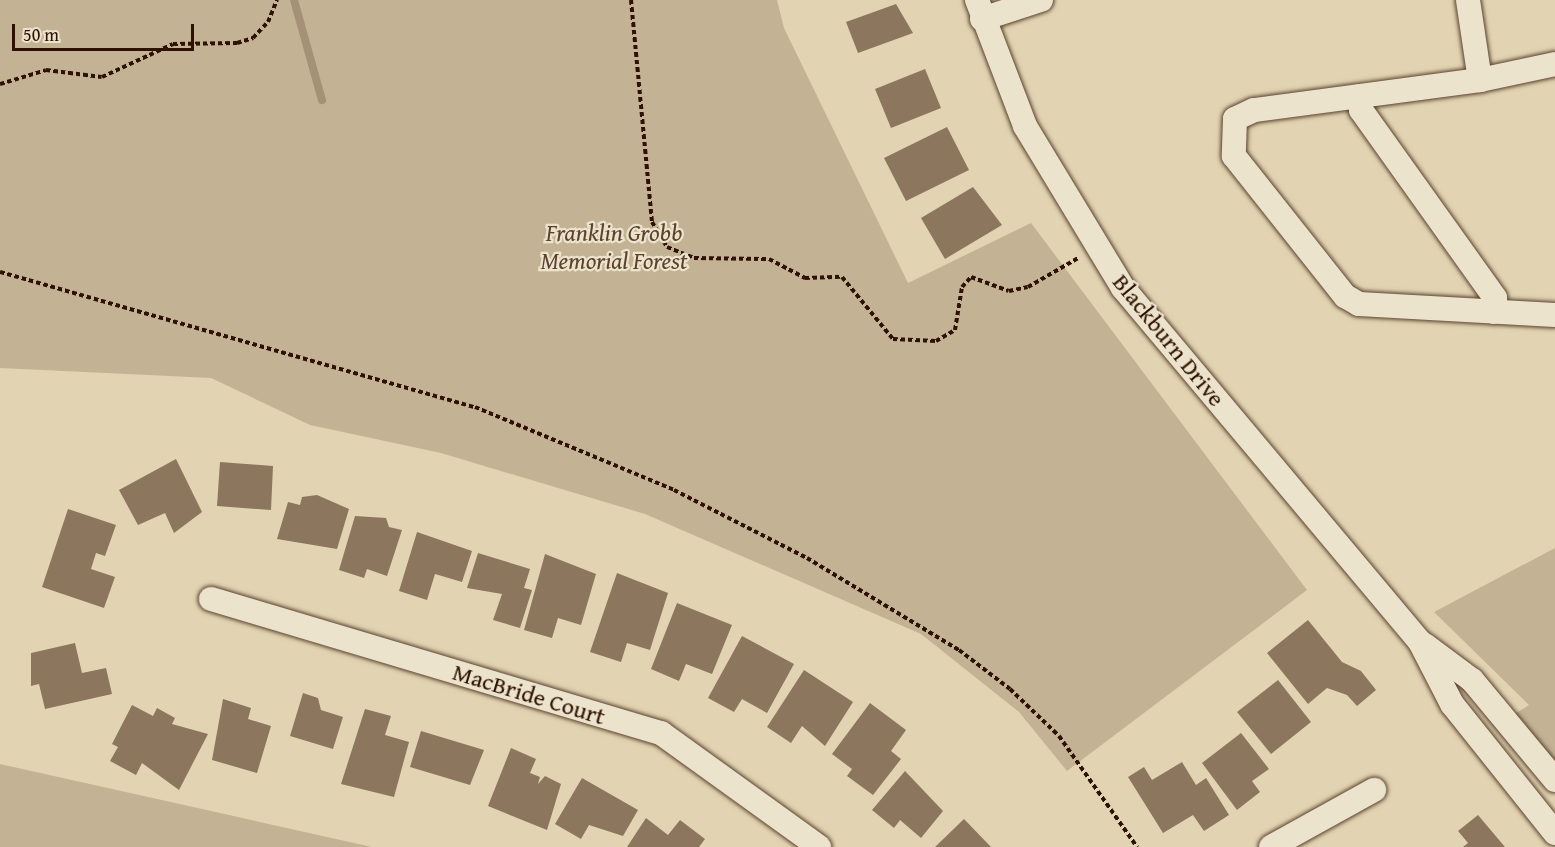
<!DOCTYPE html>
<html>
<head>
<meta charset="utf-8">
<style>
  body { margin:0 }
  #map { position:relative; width:1555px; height:847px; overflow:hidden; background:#e2d4b2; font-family:"Gentium Book Plus",serif }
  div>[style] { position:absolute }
  .green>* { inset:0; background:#c3b394 }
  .stream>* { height:8px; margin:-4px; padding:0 4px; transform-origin:4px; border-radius:4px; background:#a59276 }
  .building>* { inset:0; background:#8c765e }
  .path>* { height:4px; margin-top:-2px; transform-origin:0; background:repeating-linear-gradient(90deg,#2e1102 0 4.5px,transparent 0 7.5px) }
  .roads { filter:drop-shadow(0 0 2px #5b422e) drop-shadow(0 0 2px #5b422e) }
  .minor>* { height:24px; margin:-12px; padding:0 12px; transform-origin:12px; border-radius:12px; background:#ece3cd }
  span { translate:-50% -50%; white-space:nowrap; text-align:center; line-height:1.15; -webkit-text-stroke:4.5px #ece3cd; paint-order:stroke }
  .park-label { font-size:24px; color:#5b422e; font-style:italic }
  .street-label { font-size:24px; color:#2e1102 }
  .scale { position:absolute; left:12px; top:24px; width:182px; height:27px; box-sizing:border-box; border:3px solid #2e1102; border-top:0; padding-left:8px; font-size:18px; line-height:21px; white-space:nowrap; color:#2e1102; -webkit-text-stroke:4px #ece3cd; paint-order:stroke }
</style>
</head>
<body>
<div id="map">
  <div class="green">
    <div style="clip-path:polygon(0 0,777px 0,784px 28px,908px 283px,1031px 223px,1307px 590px,1067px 771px,1019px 712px,921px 634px,645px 514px,441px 453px,310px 425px,211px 378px,0 368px)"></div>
    <div style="clip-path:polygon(1555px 548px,1555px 765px,1513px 715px,1529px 705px,1434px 612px)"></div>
    <div style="clip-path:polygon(0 764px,372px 847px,0 847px)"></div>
  </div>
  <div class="stream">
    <div style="left:294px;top:0;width:104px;rotate:74.4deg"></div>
  </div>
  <div class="building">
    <div style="clip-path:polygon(896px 4px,913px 33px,858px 53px,846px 22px)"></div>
    <div style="clip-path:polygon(925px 69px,941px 108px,891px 128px,875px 89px)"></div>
    <div style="clip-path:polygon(947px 127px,969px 170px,906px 201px,884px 158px)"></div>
    <div style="clip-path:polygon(973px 187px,1002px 225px,945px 259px,921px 218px)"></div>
    <div style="clip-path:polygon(176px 459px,202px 512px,174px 533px,165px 513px,138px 525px,119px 490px)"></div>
    <div style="clip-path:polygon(220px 462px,273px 466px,271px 510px,217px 506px)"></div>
    <div style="clip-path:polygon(317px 495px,349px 509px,337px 549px,277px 539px,288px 502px,300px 505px,302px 497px)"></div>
    <div style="clip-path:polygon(68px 509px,116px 525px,105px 556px,96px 553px,91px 569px,115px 577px,104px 608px,42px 587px)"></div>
    <div style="clip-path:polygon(355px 516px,386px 518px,389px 527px,402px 530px,387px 576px,367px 569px,364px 578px,339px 570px)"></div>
    <div style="clip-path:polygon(417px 532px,472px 551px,462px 582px,435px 574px,427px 600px,399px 591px)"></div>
    <div style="clip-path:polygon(478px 553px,530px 569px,524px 588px,532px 590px,520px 628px,493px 620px,502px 594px,467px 588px)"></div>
    <div style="clip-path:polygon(545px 554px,596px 574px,581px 625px,558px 618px,552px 638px,524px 630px)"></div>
    <div style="clip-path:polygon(617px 573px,668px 593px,650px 650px,627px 643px,621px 662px,590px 652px)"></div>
    <div style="clip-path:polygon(677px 603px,732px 625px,712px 674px,686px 664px,679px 681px,651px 669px)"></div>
    <div style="clip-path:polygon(1308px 620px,1342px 662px,1361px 671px,1376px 690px,1357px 706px,1347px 695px,1327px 688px,1308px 704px,1267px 653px)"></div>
    <div style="clip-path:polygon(742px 636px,794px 664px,767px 713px,742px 699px,734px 712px,708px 698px)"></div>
    <div style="clip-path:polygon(75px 643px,82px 673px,106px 668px,112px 694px,45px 709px,39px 684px,31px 686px,31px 653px)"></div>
    <div style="clip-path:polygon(804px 670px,853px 702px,825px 746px,802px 726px,791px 743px,767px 727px)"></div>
    <div style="clip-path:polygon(1278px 680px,1311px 722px,1271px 754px,1237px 712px)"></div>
    <div style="clip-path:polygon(303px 693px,318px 698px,321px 710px,343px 717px,333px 749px,290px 736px)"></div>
    <div style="clip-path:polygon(223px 699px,251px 708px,248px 719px,271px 726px,257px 773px,212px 760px)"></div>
    <div style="clip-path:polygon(870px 703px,906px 730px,891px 751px,901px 759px,873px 795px,847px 776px,852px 769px,832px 754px)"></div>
    <div style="clip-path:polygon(132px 705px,153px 716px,157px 708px,175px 718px,172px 724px,208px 734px,179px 790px,142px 763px,136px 775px,110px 761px,118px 747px,112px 744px)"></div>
    <div style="clip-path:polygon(365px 709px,391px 716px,385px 735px,409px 742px,394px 797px,341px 784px)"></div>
    <div style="clip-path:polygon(421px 731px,484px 750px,470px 785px,410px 767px)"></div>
    <div style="clip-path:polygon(1241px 733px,1269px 769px,1252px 781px,1260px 792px,1237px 810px,1202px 763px)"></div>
    <div style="clip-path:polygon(511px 748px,536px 759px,530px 773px,540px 777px,538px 784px,545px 776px,561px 784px,547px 830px,488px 806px)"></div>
    <div style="clip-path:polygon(1182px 762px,1196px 785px,1206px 778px,1229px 815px,1204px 831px,1193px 815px,1163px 833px,1128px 777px,1144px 767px,1152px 780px)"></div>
    <div style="clip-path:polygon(905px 771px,943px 811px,921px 838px,900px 820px,894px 828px,872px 810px)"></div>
    <div style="clip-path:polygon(582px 778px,638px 810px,623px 836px,589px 825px,581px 839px,555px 824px)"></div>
    <div style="clip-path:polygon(1478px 815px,1505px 847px,1463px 847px,1468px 843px,1458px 831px)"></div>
    <div style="clip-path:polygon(646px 818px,668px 835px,680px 820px,705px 839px,699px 847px,627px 847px)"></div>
    <div style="clip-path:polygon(964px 819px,991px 847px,935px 847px)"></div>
  </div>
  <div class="path">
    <div style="left:631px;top:0;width:223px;rotate:84.6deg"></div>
    <div style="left:652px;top:222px;width:29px;rotate:59deg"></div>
    <div style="left:667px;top:247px;width:29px;rotate:22deg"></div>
    <div style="left:694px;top:258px;width:75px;rotate:0.8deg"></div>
    <div style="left:769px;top:259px;width:41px;rotate:27.8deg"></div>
    <div style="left:805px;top:278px;width:37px;rotate:-2deg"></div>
    <div style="left:842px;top:277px;width:80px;rotate:50.6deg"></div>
    <div style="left:893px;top:339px;width:43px;rotate:2.7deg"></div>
    <div style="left:936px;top:341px;width:22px;rotate:-30deg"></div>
    <div style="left:955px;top:330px;width:44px;rotate:-80.8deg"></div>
    <div style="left:962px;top:287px;width:13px;rotate:-48deg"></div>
    <div style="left:971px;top:277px;width:40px;rotate:20.2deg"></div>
    <div style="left:1009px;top:291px;width:19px;rotate:-12deg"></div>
    <div style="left:1028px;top:287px;width:58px;rotate:-30.1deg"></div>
    <div style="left:0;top:84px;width:48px;rotate:-16.9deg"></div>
    <div style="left:46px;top:70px;width:56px;rotate:7.1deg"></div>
    <div style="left:102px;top:77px;width:78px;rotate:-24.9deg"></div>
    <div style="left:173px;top:44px;width:64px;rotate:-0.9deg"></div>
    <div style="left:237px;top:43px;width:17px;rotate:-17deg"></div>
    <div style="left:253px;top:38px;width:22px;rotate:-47deg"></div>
    <div style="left:268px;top:22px;width:24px;rotate:-68deg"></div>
    <div style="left:0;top:272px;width:494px;rotate:15.9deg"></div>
    <div style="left:475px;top:407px;width:216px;rotate:22.6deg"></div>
    <div style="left:674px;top:490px;width:149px;rotate:27.1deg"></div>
    <div style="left:807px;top:558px;width:178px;rotate:31.2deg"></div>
    <div style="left:959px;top:650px;width:64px;rotate:37.4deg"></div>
    <div style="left:1010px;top:689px;width:68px;rotate:43.8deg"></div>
    <div style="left:1059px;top:736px;width:136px;rotate:54.9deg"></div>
  </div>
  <div class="roads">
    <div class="minor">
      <div style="left:977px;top:0;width:135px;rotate:69.1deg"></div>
      <div style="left:1025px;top:126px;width:189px;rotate:58.8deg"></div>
      <div style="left:1123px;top:288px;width:462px;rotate:50deg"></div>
      <div style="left:1420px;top:642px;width:70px;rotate:62.7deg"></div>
      <div style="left:1452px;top:704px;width:165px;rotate:51.4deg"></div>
      <div style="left:1468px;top:0;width:81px;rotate:81.5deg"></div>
      <div style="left:1480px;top:80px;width:228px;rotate:172.4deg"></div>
      <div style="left:1254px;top:110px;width:21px;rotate:155deg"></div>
      <div style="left:1235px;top:119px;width:37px;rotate:92deg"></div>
      <div style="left:1234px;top:156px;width:179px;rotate:51.6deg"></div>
      <div style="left:1345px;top:296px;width:16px;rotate:30deg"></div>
      <div style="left:1359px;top:304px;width:196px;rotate:3.2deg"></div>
      <div style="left:982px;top:19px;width:62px;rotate:-17.9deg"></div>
      <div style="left:1480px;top:80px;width:77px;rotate:-12deg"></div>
      <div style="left:1360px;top:96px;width:14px;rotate:86deg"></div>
      <div style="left:1361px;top:110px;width:231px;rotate:54.5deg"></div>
      <div style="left:1495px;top:298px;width:14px;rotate:94deg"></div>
      <div style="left:211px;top:599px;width:470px;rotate:16.6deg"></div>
      <div style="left:661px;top:733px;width:195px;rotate:35.8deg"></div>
      <div style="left:1425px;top:645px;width:59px;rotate:36.7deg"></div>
      <div style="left:1472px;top:680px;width:130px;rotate:50.3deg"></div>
      <div style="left:1271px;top:847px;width:118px;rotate:-29deg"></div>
    </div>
  </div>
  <div class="park-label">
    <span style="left:614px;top:247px">Franklin Grobb<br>Memorial Forest</span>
  </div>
  <div class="street-label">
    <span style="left:1169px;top:340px;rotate:51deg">Blackburn Drive</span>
    <span style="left:529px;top:694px;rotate:17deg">MacBride Court</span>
  </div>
  <div class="scale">50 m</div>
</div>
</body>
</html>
